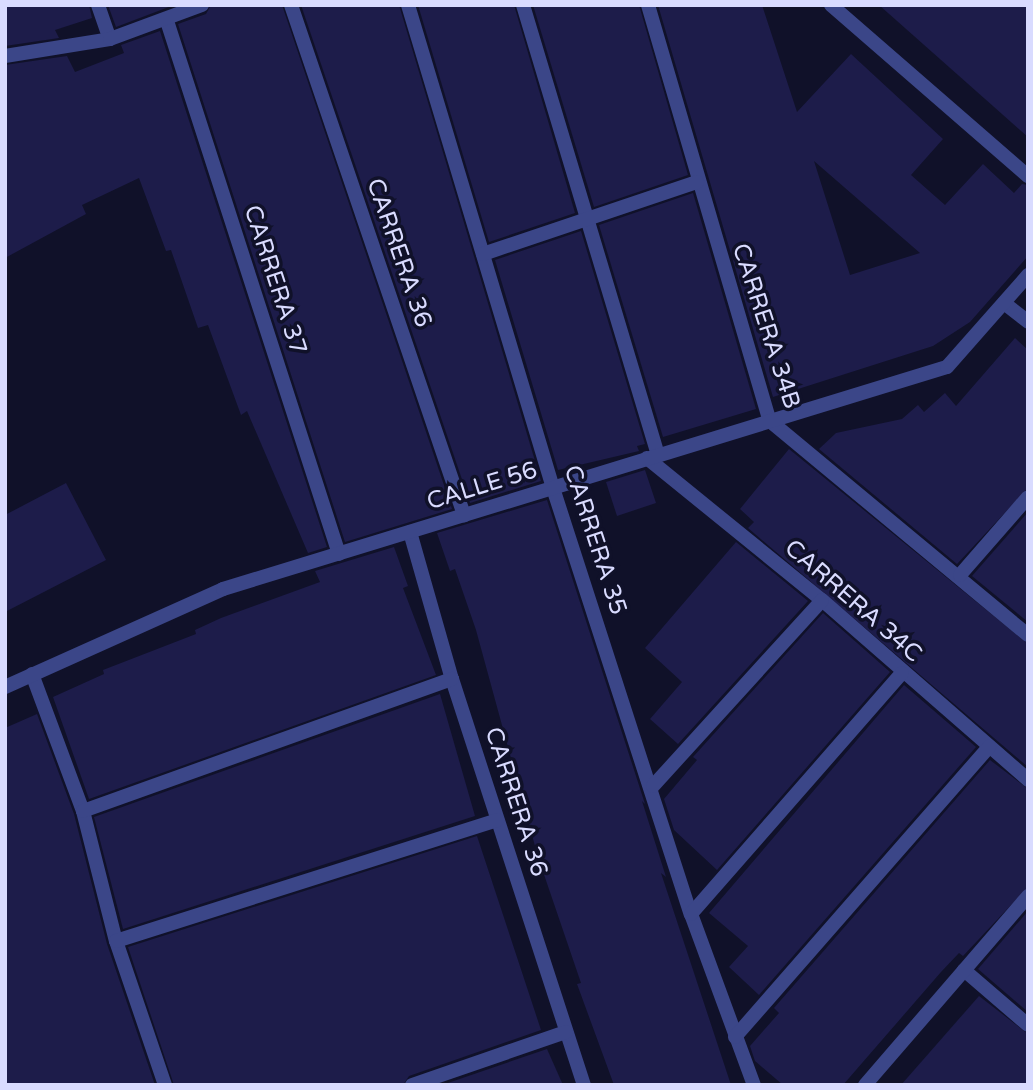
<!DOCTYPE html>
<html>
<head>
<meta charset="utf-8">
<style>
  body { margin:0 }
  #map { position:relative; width:1033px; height:1090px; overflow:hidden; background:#101129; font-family:"Varela Round",sans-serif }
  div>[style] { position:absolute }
  .building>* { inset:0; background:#1d1c4a }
  .street>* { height:14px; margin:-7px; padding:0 7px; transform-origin:7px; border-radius:7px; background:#3b4688 }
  span { translate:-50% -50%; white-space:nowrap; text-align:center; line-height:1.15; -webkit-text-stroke:7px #101129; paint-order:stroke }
  .street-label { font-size:24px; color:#d9dbff }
  .frame { position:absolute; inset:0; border:7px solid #d9dbff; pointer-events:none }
</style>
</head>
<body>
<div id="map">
  <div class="building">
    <div style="clip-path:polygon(5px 5px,89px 5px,92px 18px,55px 30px,59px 38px,5px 46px)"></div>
    <div style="clip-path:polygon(108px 5px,174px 5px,116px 27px)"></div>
    <div style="clip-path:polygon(211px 5px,282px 5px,452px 509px,345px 542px,178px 24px,206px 14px)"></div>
    <div style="clip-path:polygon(301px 5px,399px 5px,541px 481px,470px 503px)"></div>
    <div style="clip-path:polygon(418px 5px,514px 5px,575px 213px,489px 242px)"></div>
    <div style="clip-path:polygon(533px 5px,639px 5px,688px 175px,594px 207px)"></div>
    <div style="clip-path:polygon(evenodd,658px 5px,762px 5px,797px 112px,851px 54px,943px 139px,911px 175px,945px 205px,983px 164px,1014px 193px,1022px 184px,1028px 185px,1028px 256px,970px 322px,933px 346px,773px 397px,658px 5px,814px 161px,920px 253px,850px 275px,814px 161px)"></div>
    <div style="clip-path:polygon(879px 5px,1028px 5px,1028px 137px,967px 83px)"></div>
    <div style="clip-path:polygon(160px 31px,327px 547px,308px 553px,247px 411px,241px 415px,208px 325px,198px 328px,171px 250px,166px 251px,139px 178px,82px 205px,86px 214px,5px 258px,5px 65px,67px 56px,75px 72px,124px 53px,121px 45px)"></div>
    <div style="clip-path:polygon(693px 193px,756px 409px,663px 437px,599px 225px)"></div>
    <div style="clip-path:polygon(581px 231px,645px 444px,637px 446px,639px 451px,558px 470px,495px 260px)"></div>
    <div style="clip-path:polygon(1015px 338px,1028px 350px,1028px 488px,957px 564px,819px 449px,836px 433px,902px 419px,918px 405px,924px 412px,945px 393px,956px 406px)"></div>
    <div style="clip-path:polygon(789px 449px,1028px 644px,1028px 767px,748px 528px,754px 522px,740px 509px)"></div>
    <div style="clip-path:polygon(645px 470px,656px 503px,617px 516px,606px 482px)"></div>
    <div style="clip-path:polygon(66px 483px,106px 560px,5px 612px,5px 515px)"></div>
    <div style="clip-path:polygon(547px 500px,645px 804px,642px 801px,666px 877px,661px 873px,731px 1085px,614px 1085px,577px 984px,581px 983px,538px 857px,476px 630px,455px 569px,450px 571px,437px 533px)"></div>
    <div style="clip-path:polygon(1028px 512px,1028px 622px,972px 576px)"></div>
    <div style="clip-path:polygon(736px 542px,808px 601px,678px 744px,650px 719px,682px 682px,645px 648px)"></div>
    <div style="clip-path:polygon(394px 547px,408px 586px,403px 588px,436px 675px,89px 799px,53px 697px,104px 674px,103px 670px,196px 634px,195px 630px,221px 618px,320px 582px,315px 571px)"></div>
    <div style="clip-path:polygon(823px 613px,890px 672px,717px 870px,674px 830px,664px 799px,697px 760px,693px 757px)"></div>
    <div style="clip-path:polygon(904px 685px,976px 747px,759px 995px,729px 967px,748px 946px,709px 913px)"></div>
    <div style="clip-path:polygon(440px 694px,475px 816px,123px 929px,94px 817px)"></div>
    <div style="clip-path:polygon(37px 714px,74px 814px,107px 944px,155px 1085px,5px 1085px,5px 728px)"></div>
    <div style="clip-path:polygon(990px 760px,1028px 789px,1028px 887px,963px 956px,959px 953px,941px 972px,843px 1085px,783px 1085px,755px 1061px,750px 1046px,779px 1013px,774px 1008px)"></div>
    <div style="clip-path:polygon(477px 836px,541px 1030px,409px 1076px,403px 1085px,174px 1085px,128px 947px)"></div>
    <div style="clip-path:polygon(1028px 911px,1028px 1012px,978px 969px)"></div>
    <div style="clip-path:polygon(979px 996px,1028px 1034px,1028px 1085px,901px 1085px)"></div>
    <div style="clip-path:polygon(547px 1049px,563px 1085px,442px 1085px)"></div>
  </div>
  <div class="street">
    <div style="left:98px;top:5px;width:36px;rotate:71deg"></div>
    <div style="left:291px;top:5px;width:539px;rotate:71.26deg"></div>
    <div style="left:408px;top:5px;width:504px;rotate:73.29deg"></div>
    <div style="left:553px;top:488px;width:448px;rotate:72.1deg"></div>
    <div style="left:691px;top:914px;width:182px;rotate:69.8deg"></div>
    <div style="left:523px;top:5px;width:470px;rotate:73.3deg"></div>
    <div style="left:648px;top:5px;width:434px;rotate:73.7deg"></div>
    <div style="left:770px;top:421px;width:335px;rotate:39.7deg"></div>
    <div style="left:831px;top:5px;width:261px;rotate:41deg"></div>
    <div style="left:167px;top:21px;width:560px;rotate:72.12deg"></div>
    <div style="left:5px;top:56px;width:106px;rotate:-9.2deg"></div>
    <div style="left:110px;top:39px;width:98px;rotate:-20.3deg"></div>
    <div style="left:483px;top:254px;width:226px;rotate:-18.6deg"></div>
    <div style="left:1004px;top:303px;width:31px;rotate:38deg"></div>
    <div style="left:647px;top:458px;width:225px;rotate:39.1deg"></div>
    <div style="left:822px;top:600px;width:274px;rotate:41.1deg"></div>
    <div style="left:410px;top:532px;width:153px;rotate:74.1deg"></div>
    <div style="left:452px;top:679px;width:427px;rotate:72deg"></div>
    <div style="left:960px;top:575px;width:103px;rotate:-48.9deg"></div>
    <div style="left:32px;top:674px;width:146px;rotate:69.6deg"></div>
    <div style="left:83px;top:811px;width:134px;rotate:75.8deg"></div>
    <div style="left:116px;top:941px;width:152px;rotate:71.2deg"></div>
    <div style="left:5px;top:687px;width:239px;rotate:-24.2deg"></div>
    <div style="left:223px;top:589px;width:757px;rotate:-17.05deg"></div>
    <div style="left:947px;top:367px;width:123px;rotate:-48.6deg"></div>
    <div style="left:653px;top:786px;width:251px;rotate:-47.7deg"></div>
    <div style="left:83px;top:811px;width:392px;rotate:-19.7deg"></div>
    <div style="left:691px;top:914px;width:320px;rotate:-48.8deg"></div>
    <div style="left:116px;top:941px;width:400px;rotate:-17.6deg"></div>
    <div style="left:964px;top:970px;width:84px;rotate:40.7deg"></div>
    <div style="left:735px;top:1037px;width:386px;rotate:-48.8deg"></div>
    <div style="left:412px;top:1085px;width:163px;rotate:-19deg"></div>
    <div style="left:865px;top:1085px;width:250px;rotate:-49.2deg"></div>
  </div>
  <div class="street-label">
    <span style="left:399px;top:253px;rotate:71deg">CARRERA 36</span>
    <span style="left:275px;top:280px;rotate:72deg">CARRERA 37</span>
    <span style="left:766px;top:326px;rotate:72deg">CARRERA 34B</span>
    <span style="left:482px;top:486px;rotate:-17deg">CALLE 56</span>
    <span style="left:595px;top:540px;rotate:72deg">CARRERA 35</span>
    <span style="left:853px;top:601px;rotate:41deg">CARRERA 34C</span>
    <span style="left:516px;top:802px;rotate:72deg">CARRERA 36</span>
  </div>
  <div class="frame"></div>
</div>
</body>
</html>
